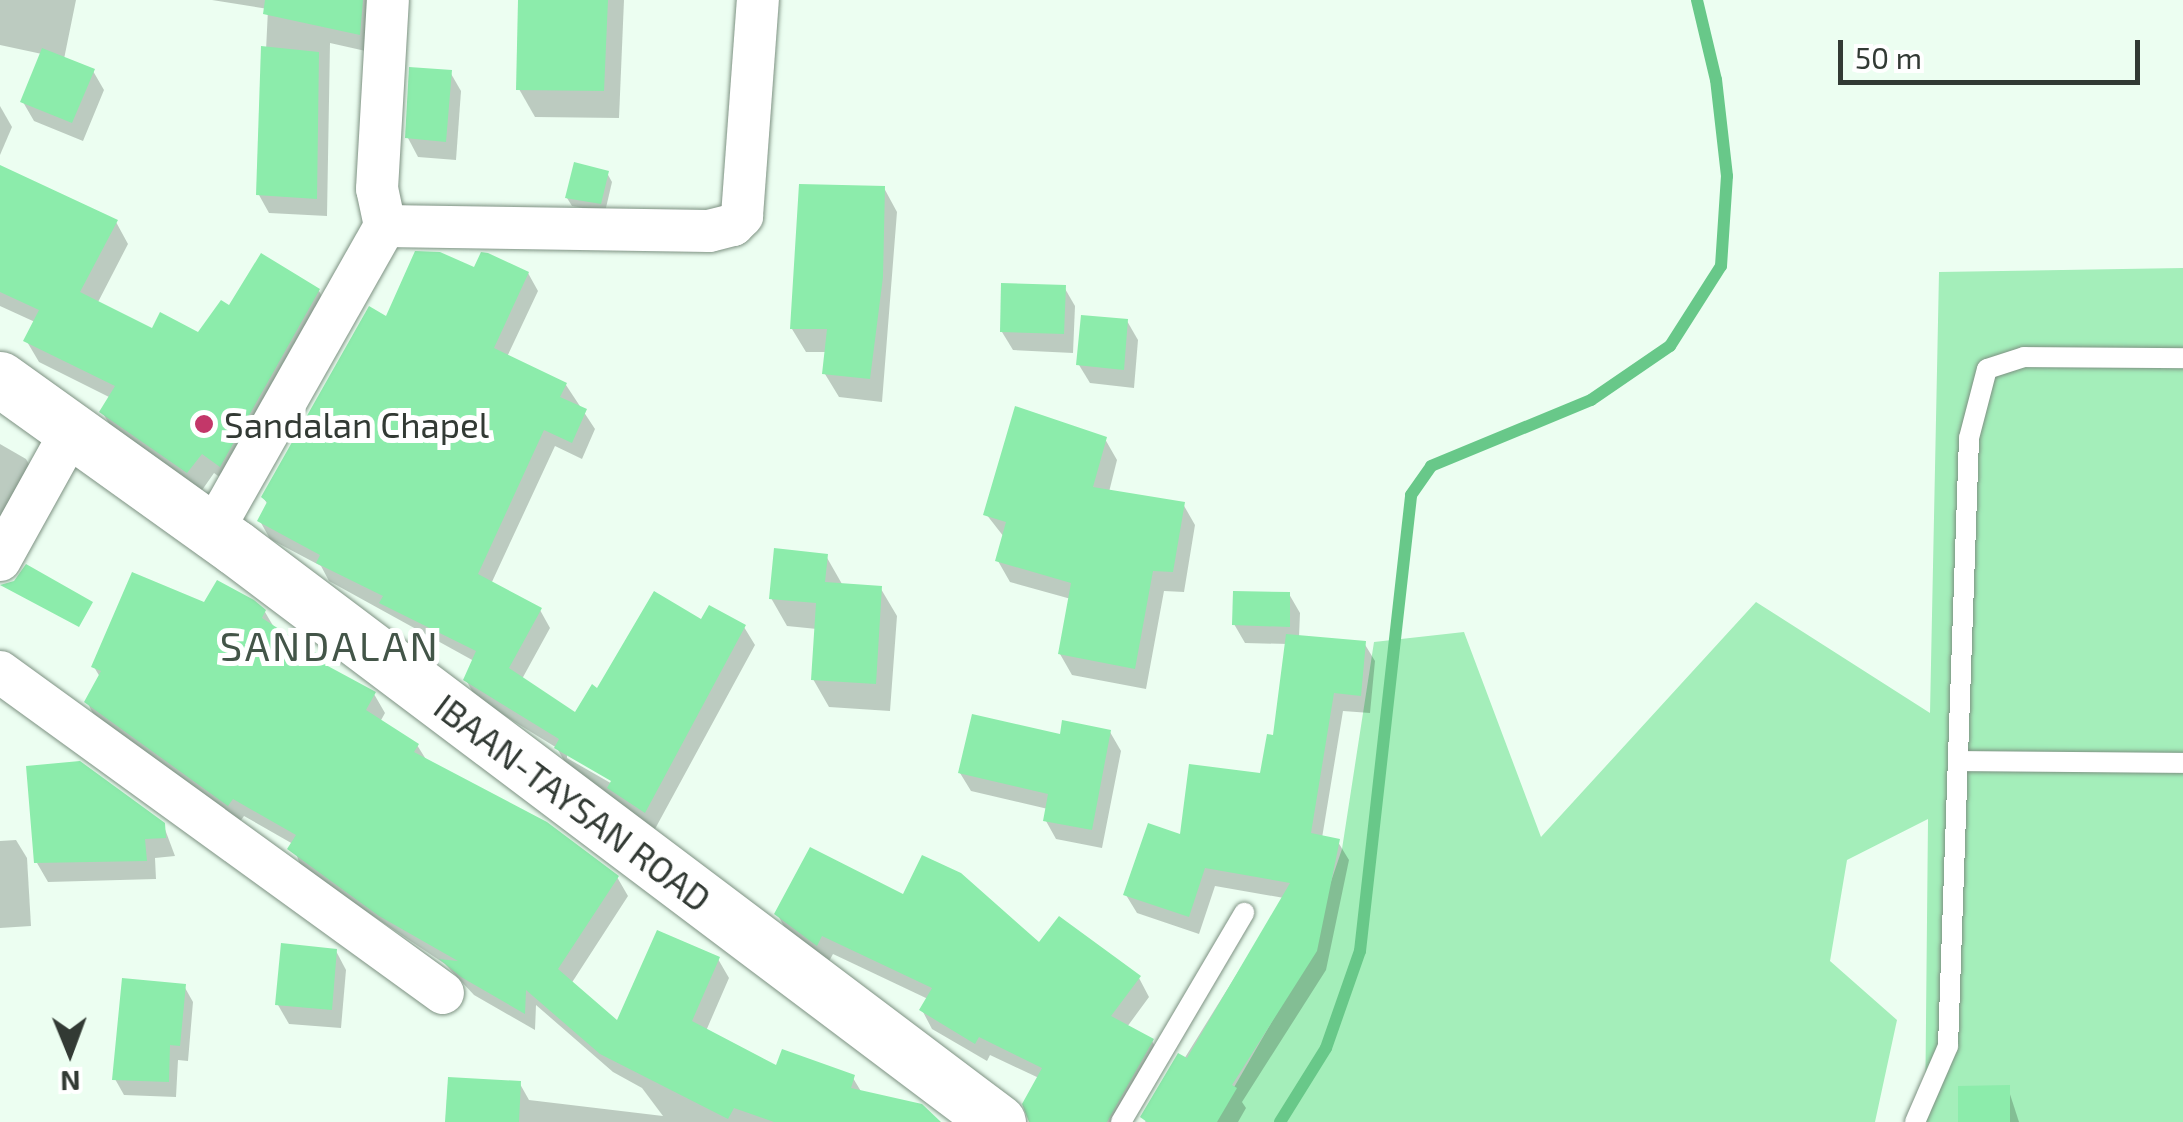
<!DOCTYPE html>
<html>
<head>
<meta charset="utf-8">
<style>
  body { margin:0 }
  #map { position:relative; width:2183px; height:1122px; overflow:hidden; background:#ecfef1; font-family:"Exo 2",sans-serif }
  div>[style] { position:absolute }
  .green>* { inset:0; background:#a4eeba }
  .shadow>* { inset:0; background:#0003 }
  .stream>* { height:12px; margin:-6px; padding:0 6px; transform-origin:6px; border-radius:6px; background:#68c889 }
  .building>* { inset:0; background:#8cecab }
  .roads { filter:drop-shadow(0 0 2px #7d9182) drop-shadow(0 0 2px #7d9182) }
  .service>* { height:20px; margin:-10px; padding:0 10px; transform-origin:10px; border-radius:10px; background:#fff }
  .minor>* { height:42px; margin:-21px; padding:0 21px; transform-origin:21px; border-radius:21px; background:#fff }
  .secondary>* { height:55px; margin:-27.5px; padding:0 27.5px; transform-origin:27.5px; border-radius:27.5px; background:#fff }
  .dots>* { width:28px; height:28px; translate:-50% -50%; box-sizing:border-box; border:5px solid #fff; border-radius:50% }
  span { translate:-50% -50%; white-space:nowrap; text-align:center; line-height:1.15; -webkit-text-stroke:10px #fff; paint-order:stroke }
  .poi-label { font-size:35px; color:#323a34 }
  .left { translate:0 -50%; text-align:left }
  .street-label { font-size:35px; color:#323a34 }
  .quarter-label { font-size:40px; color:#435548; letter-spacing:2.5px }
  .north { position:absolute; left:20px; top:1002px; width:100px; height:100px; -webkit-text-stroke:8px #fff; paint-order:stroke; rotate:179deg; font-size:28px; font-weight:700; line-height:40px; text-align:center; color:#323a34 }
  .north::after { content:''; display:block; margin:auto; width:35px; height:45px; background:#323a34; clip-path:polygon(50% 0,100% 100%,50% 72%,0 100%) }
  .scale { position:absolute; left:1838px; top:40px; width:302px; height:45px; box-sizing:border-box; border:5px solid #323a34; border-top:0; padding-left:12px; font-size:30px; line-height:35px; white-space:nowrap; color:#323a34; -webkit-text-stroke:8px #fff; paint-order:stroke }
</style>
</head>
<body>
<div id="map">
  <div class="green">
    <div style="clip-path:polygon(2183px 268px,2183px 1122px,1925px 1122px,1928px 819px,1847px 860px,1830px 961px,1897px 1020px,1875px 1122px,1214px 1122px,1300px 973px,1342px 849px,1374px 642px,1464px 632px,1541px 837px,1756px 602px,1930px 713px,1939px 272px)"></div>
  </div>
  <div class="shadow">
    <div style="clip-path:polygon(0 0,76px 0,64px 59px,93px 71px,104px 90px,83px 141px,34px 121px,23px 102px,42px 54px,0 45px)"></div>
    <div style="clip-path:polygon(212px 0,378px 0,370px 52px,330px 43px,327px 216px,269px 213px,259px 195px,268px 9px)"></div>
    <div style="clip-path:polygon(521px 0,624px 0,619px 118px,535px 117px,519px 89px)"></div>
    <div style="clip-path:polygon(450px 72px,461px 91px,456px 160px,418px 157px,408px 138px)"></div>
    <div style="clip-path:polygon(0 106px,12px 127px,0 155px)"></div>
    <div style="clip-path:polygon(0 167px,116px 222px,128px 244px,96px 306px,153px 332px,198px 335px,229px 309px,319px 291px,331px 313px,232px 486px,214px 473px,200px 493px,115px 433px,102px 412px,111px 398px,39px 362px,26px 340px,35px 322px,0 306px)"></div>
    <div style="clip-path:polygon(607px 173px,612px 182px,605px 212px,572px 206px,567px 198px)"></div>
    <div style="clip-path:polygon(884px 188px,897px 212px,882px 402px,839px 397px,825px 374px,827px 352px,806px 352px,792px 329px)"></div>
    <div style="clip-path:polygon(evenodd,475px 270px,528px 273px,538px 291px,507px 357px,566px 385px,595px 429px,582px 459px,555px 446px,491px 584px,540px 610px,550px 628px,522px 679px,576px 715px,598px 691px,702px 622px,744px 627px,755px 645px,655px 829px,567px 766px,557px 748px,476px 698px,466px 680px,474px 661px,329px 581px,321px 566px,270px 539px,260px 521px,268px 505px,263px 497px,387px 319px,475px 270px,567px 752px,623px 785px,621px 789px,567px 758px,567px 752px)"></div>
    <div style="clip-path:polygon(1064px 287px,1075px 306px,1073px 353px,1013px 350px,1002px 332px)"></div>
    <div style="clip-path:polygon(1127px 321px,1138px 340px,1134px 388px,1090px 383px,1079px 365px)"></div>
    <div style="clip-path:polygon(1105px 439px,1117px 460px,1109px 492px,1183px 504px,1195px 525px,1184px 592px,1164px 591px,1146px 689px,1072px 675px,1060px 654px,1071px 599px,1010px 582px,998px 561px,1004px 537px,986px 514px)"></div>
    <div style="clip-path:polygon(0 444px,26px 459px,37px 478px,0 545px)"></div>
    <div style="clip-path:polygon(826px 556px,842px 584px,881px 589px,897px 616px,890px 711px,829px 707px,813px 679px,817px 629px,787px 626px,771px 598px)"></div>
    <div style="clip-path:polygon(1289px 594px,1300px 613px,1299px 637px,1364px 643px,1375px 661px,1370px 713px,1343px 711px,1322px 838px,1338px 842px,1349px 860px,1326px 970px,1242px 1102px,1246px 1108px,1238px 1122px,1145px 1122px,1284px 898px,1215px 886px,1199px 934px,1137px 913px,1126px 895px,1182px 837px,1262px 775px,1276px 738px,1288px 644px,1245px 643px,1234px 624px)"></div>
    <div style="clip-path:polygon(205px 606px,265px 612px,275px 629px,320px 664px,374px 694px,385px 713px,380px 722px,417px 745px,427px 761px,617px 877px,628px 896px,571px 984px,618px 1024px,718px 959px,729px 978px,706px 1031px,778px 1068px,853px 1078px,862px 1093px,930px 1122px,448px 1122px,520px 1084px,529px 1100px,663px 1116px,642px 1088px,613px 1072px,536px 1005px,535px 1030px,474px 995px,445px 964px,301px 868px,293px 844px,244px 816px,239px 823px,97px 721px,87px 702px,100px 677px,94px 667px)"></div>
    <div style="clip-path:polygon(1110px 732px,1121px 751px,1102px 848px,1056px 839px,1046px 821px,1048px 809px,971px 791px,960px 773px,1061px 737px)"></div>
    <div style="clip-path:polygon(163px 824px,175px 856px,155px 858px,156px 879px,48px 882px,37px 863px)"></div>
    <div style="clip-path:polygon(16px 840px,27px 858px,31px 926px,0 928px,0 841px)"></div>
    <div style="clip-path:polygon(905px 898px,1139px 978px,1149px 997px,1127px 1027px,1152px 1041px,1163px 1060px,1131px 1122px,1054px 1122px,1039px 1078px,990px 1055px,987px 1061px,932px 1029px,922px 1010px,928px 999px,833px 954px,828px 963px,788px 933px,777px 914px)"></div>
    <div style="clip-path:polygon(336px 951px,346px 970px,341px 1028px,289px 1024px,278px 1005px)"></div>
    <div style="clip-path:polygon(184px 986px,193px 1002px,188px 1061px,178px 1060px,176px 1097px,124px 1095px,115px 1079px)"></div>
    <div style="clip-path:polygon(2008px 1088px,2019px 1122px,1960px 1122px)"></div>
  </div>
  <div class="stream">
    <div style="left:1280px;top:1122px;width:87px;rotate:-58.1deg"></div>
    <div style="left:1326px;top:1048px;width:103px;rotate:-70.7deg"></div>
    <div style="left:1360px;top:951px;width:459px;rotate:-83.6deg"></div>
    <div style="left:1411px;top:495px;width:35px;rotate:-55deg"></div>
    <div style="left:1431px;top:466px;width:173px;rotate:-22.4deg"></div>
    <div style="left:1591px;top:400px;width:96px;rotate:-34.4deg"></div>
    <div style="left:1670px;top:346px;width:95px;rotate:-57.5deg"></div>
    <div style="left:1721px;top:266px;width:90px;rotate:-86.2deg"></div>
    <div style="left:1727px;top:176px;width:97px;rotate:-96.5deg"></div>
    <div style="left:1716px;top:80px;width:82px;rotate:-103.4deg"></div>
  </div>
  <div class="building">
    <div style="clip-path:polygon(265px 0,363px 0,360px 35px,263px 14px)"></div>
    <div style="clip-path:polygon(518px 0,608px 0,604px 91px,516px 90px)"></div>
    <div style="clip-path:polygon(261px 46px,319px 52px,317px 199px,256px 195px)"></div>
    <div style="clip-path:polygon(42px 48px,95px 69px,72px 123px,20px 102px)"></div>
    <div style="clip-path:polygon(409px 67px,452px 70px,446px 142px,405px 138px)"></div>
    <div style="clip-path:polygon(574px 162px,609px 171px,601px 204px,565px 198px)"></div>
    <div style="clip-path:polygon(0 165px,118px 220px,80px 292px,152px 328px,160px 312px,198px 332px,221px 300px,229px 305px,261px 253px,320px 289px,220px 467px,202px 454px,187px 473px,99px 412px,115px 386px,23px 341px,39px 310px,0 292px)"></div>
    <div style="clip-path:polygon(799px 184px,885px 186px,883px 277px,870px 379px,822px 374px,827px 329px,790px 329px)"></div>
    <div style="clip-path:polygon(415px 251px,440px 252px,474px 267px,481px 252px,488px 253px,529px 272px,494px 348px,567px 383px,560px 397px,587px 409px,572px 443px,544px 430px,478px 574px,542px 608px,509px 668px,575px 712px,592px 684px,597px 688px,654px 591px,701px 619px,709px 605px,746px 625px,645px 813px,607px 788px,611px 781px,554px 748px,559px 739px,463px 680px,476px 651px,379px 603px,383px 596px,316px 563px,320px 555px,257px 521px,267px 502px,261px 497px,369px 306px,386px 316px)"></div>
    <div style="clip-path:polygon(1001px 283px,1066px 285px,1064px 334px,1000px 332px)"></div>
    <div style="clip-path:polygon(1081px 315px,1128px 319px,1124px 370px,1076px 365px)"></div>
    <div style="clip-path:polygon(1015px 406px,1107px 437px,1093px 487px,1185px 502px,1173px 572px,1153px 571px,1135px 669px,1058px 654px,1071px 583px,995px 561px,1006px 522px,983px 515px)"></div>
    <div style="clip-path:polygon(774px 548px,828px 554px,825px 582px,882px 586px,876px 684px,811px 680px,816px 603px,769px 599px)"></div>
    <div style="clip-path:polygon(26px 564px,93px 602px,79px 627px,0 585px,14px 581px)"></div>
    <div style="clip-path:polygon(132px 572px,204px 602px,217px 580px,254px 600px,266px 610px,262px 618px,316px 653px,313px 658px,376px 692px,366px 710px,419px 744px,414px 752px,547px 822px,619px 876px,558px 969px,617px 1020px,657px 930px,720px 957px,692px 1021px,776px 1065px,782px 1049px,855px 1075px,851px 1088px,922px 1104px,941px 1122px,774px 1122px,734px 1108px,728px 1119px,600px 1054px,526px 990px,525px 1014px,461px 977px,439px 959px,458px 961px,379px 916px,287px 849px,296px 835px,233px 799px,228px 806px,84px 702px,101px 671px,91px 667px)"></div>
    <div style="clip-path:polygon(1233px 591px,1290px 592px,1290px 627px,1232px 625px)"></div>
    <div style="clip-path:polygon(1286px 634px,1366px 641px,1361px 696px,1334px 693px,1311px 833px,1340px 839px,1317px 951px,1232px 1085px,1237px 1088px,1217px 1122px,1147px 1122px,1140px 1117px,1178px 1053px,1187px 1058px,1290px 883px,1205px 868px,1189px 917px,1123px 895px,1148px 823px,1180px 834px,1189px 764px,1260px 773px,1267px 734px,1273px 735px)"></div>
    <div style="clip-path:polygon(972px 714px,1060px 734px,1062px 720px,1111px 730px,1092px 830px,1043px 821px,1048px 794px,958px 773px)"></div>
    <div style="clip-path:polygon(80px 761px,165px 823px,166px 838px,145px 839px,147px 861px,34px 863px,26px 766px)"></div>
    <div style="clip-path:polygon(810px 847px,903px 894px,922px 855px,961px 873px,1039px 942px,1059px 916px,1141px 976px,1111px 1016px,1154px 1039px,1107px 1122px,1029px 1122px,1022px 1104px,1042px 1068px,979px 1037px,975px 1044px,919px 1010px,932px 988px,822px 936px,817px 946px,774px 914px)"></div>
    <div style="clip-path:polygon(281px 943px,337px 949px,332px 1010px,275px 1005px)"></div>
    <div style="clip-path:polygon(122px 978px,186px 984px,180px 1046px,170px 1045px,169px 1082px,112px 1080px)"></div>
    <div style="clip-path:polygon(448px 1077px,521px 1081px,519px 1122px,445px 1122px)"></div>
    <div style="clip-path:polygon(2010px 1085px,2010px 1122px,1958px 1122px,1958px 1086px)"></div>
  </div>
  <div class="roads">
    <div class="service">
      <div style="left:1963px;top:761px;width:220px;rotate:0.5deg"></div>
      <div style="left:1121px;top:1122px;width:243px;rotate:-59.5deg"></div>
      <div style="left:1915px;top:1122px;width:83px;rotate:-66.5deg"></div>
      <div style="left:1948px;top:1046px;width:608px;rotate:-88.02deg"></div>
      <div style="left:1969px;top:438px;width:71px;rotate:-75.4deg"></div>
      <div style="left:1987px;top:369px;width:39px;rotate:-18deg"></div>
      <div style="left:2024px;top:357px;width:159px;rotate:0.4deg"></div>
    </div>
    <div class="minor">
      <div style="left:385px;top:226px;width:38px;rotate:-102deg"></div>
      <div style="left:377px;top:189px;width:189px;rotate:-86.7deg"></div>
      <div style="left:213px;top:530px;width:349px;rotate:-60.5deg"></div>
      <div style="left:385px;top:226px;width:324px;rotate:0.9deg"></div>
      <div style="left:709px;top:231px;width:25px;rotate:-14deg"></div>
      <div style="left:733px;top:225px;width:13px;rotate:-45deg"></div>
      <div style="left:742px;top:216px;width:217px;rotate:-85.8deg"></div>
      <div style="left:0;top:560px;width:146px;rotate:-61deg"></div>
      <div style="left:0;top:672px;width:547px;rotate:35.93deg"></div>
    </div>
    <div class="secondary">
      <div style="left:0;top:379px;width:290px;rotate:35.6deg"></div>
      <div style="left:236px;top:548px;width:954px;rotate:36.99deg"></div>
    </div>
  </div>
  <div class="dots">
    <div style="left:204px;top:424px;background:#c33769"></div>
  </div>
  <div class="poi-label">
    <span class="left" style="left:224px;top:424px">Sandalan Chapel</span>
  </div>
  <div class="street-label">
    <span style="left:573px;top:802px;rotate:37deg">IBAAN-TAYSAN ROAD</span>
  </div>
  <div class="quarter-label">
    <span style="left:330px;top:645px">SANDALAN</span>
  </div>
  <div class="north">N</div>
  <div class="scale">50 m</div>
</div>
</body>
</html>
